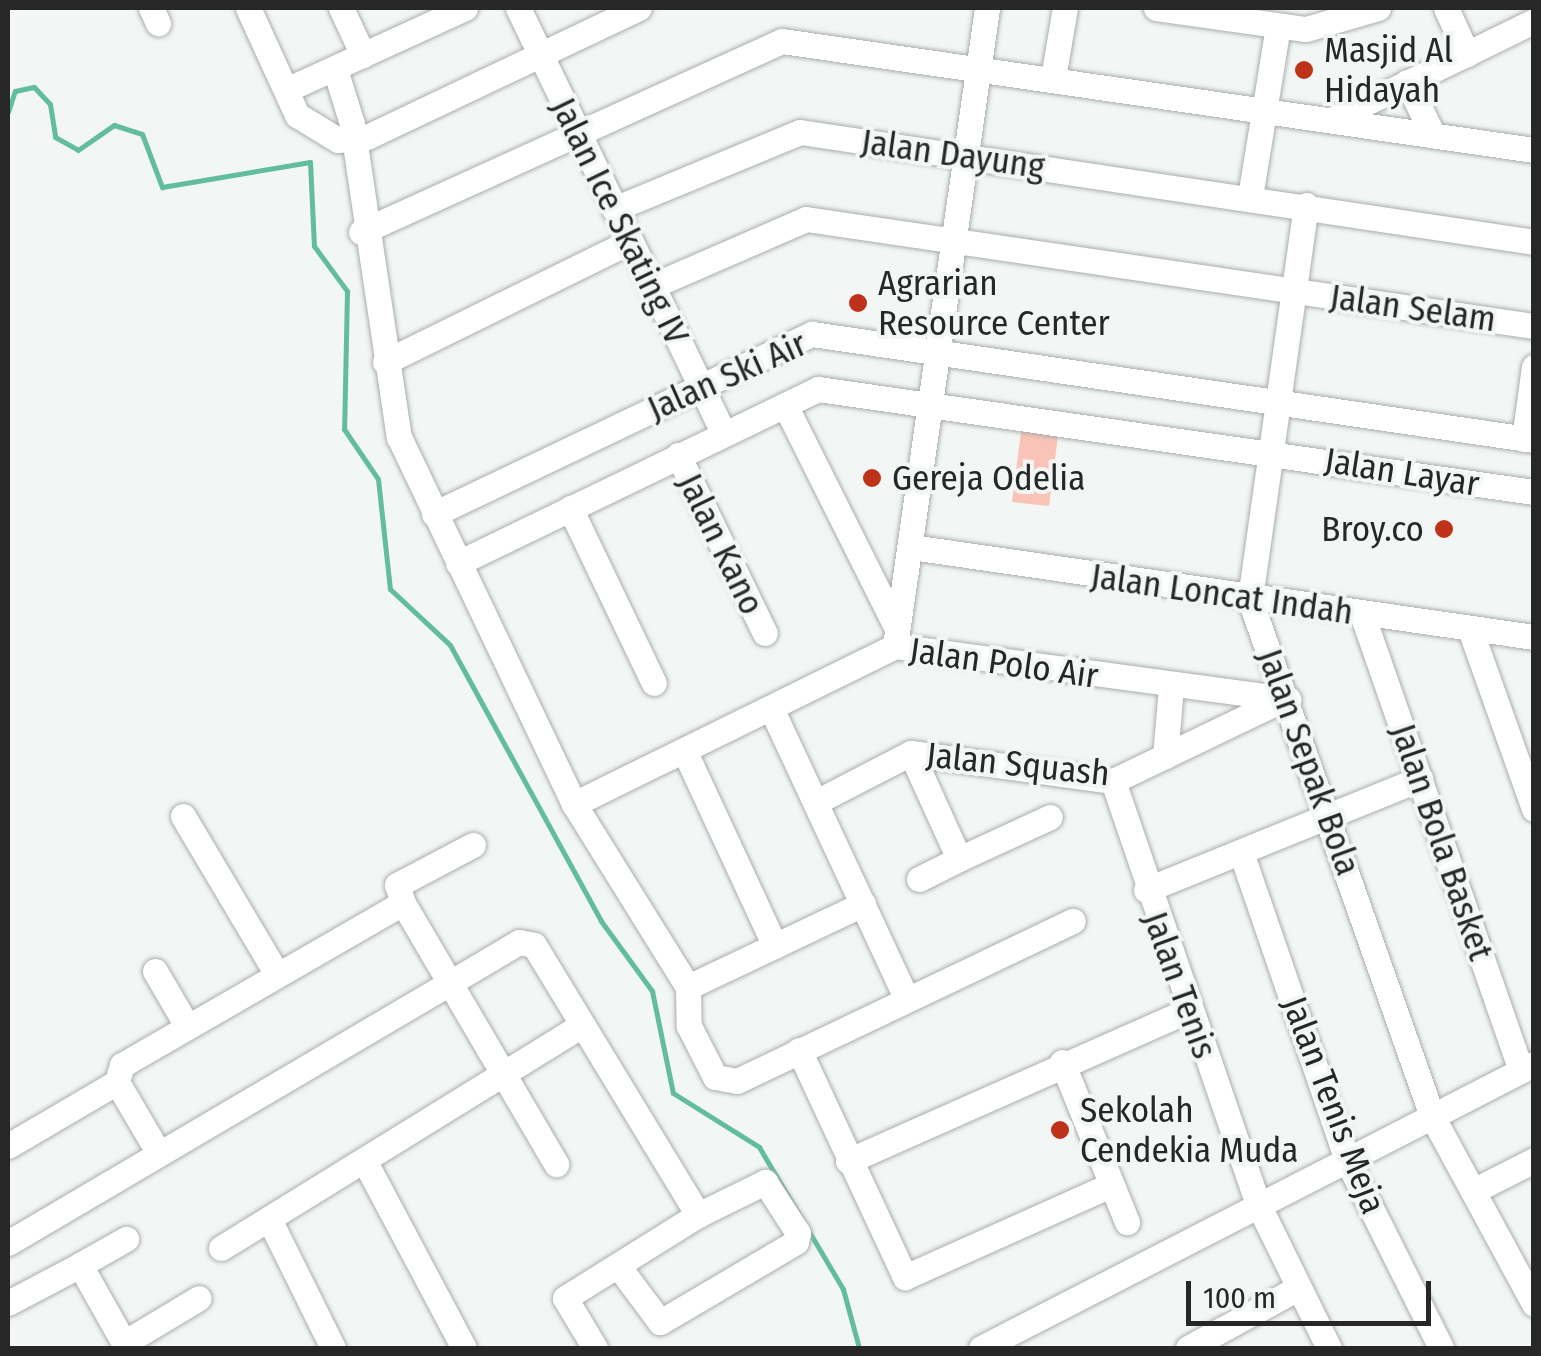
<!DOCTYPE html>
<html>
<head>
<meta charset="utf-8">
<style>
  body { margin:0 }
  #map { position:relative; width:1541px; height:1356px; overflow:hidden; background:#f2f7f5; font-family:"Fira Sans Condensed",sans-serif }
  div>[style] { position:absolute }
  .green>* { inset:0; background:#fac3b7 }
  .stream>* { height:5px; margin:-2.5px; padding:0 2.5px; transform-origin:2.5px; border-radius:2.5px; background:#61bd9d }
  .roads { filter:drop-shadow(0 0 2px #a9adac) drop-shadow(0 0 2px #a9adac) }
  .minor>* { height:25px; margin:-12.5px; padding:0 12.5px; transform-origin:12.5px; border-radius:12.5px; background:#fff }
  .dots>* { width:28px; height:28px; translate:-50% -50%; box-sizing:border-box; border:5px solid #f2f7f5; border-radius:50% }
  span { translate:-50% -50%; white-space:nowrap; text-align:center; line-height:1.15; -webkit-text-stroke:8px #f2f7f5; paint-order:stroke }
  .poi-label { font-size:35px; color:#262726 }
  .left { translate:0 -50%; text-align:left }
  .right { translate:-100% -50%; text-align:right }
  .street-label { font-size:35px; color:#262726 }
  .frame { position:absolute; inset:0; border:10px solid #262726; pointer-events:none }
  .scale { position:absolute; left:1186px; top:1281px; width:245px; height:45px; box-sizing:border-box; border:5px solid #262726; border-top:0; padding-left:12px; font-size:30px; line-height:35px; white-space:nowrap; color:#262726; -webkit-text-stroke:8px #f2f7f5; paint-order:stroke }
</style>
</head>
<body>
<div id="map">
  <div class="green">
    <div style="clip-path:polygon(1022px 424px,1059px 428px,1049px 506px,1012px 502px)"></div>
  </div>
  <div class="stream">
    <div style="left:8px;top:112px;width:22px;rotate:-72deg"></div>
    <div style="left:15px;top:91px;width:19px;rotate:-12deg"></div>
    <div style="left:34px;top:87px;width:23px;rotate:47deg"></div>
    <div style="left:50px;top:104px;width:33px;rotate:81deg"></div>
    <div style="left:55px;top:137px;width:26px;rotate:29deg"></div>
    <div style="left:78px;top:150px;width:44px;rotate:-34.8deg"></div>
    <div style="left:114px;top:125px;width:29px;rotate:18deg"></div>
    <div style="left:142px;top:134px;width:57px;rotate:69.3deg"></div>
    <div style="left:162px;top:187px;width:150px;rotate:-9.6deg"></div>
    <div style="left:310px;top:162px;width:84px;rotate:87.3deg"></div>
    <div style="left:314px;top:246px;width:56px;rotate:53.7deg"></div>
    <div style="left:347px;top:291px;width:138px;rotate:91.2deg"></div>
    <div style="left:344px;top:429px;width:60px;rotate:55.8deg"></div>
    <div style="left:378px;top:479px;width:111px;rotate:83.8deg"></div>
    <div style="left:390px;top:589px;width:82px;rotate:43deg"></div>
    <div style="left:450px;top:645px;width:315px;rotate:61.3deg"></div>
    <div style="left:601px;top:921px;width:87px;rotate:53.9deg"></div>
    <div style="left:652px;top:991px;width:104px;rotate:78.4deg"></div>
    <div style="left:673px;top:1093px;width:102px;rotate:32.1deg"></div>
    <div style="left:759px;top:1147px;width:165px;rotate:59.4deg"></div>
    <div style="left:843px;top:1289px;width:61px;rotate:74.8deg"></div>
  </div>
  <div class="roads">
    <div class="minor">
      <div style="left:151px;top:8px;width:17px;rotate:65deg"></div>
      <div style="left:248px;top:8px;width:118px;rotate:65.4deg"></div>
      <div style="left:297px;top:115px;width:48px;rotate:31.4deg"></div>
      <div style="left:338px;top:140px;width:29px;rotate:-6deg"></div>
      <div style="left:367px;top:137px;width:301px;rotate:-25.4deg"></div>
      <div style="left:341px;top:8px;width:52px;rotate:64.9deg"></div>
      <div style="left:518px;top:8px;width:472px;rotate:64.2deg"></div>
      <div style="left:1156px;top:8px;width:151px;rotate:8deg"></div>
      <div style="left:1306px;top:29px;width:75px;rotate:-16.3deg"></div>
      <div style="left:1446px;top:8px;width:51px;rotate:65.5deg"></div>
      <div style="left:335px;top:69px;width:58px;rotate:72.8deg"></div>
      <div style="left:352px;top:124px;width:317px;rotate:81.5deg"></div>
      <div style="left:399px;top:437px;width:407px;rotate:64.5deg"></div>
      <div style="left:574px;top:804px;width:216px;rotate:58.1deg"></div>
      <div style="left:688px;top:987px;width:39px;rotate:89deg"></div>
      <div style="left:689px;top:1026px;width:57px;rotate:63deg"></div>
      <div style="left:715px;top:1077px;width:22px;rotate:10deg"></div>
      <div style="left:737px;top:1081px;width:372px;rotate:-25.5deg"></div>
      <div style="left:1053px;top:78px;width:71px;rotate:-80.3deg"></div>
      <div style="left:1407px;top:82px;width:57px;rotate:63.9deg"></div>
      <div style="left:286px;top:90px;width:197px;rotate:-24.6deg"></div>
      <div style="left:1335px;top:118px;width:221px;rotate:-26deg"></div>
      <div style="left:1250px;top:197px;width:173px;rotate:-80.7deg"></div>
      <div style="left:1306px;top:205px;width:399px;rotate:98.1deg"></div>
      <div style="left:1250px;top:600px;width:547px;rotate:70.57deg"></div>
      <div style="left:1432px;top:1116px;width:214px;rotate:61.5deg"></div>
      <div style="left:614px;top:209px;width:201px;rotate:-22.5deg"></div>
      <div style="left:800px;top:132px;width:742px;rotate:8.52deg"></div>
      <div style="left:361px;top:232px;width:462px;rotate:-24.4deg"></div>
      <div style="left:782px;top:41px;width:760px;rotate:8.25deg"></div>
      <div style="left:652px;top:286px;width:168px;rotate:-23.5deg"></div>
      <div style="left:806px;top:219px;width:736px;rotate:8.36deg"></div>
      <div style="left:385px;top:362px;width:272px;rotate:-26.2deg"></div>
      <div style="left:785px;top:405px;width:248px;rotate:63.4deg"></div>
      <div style="left:1524px;top:439px;width:73px;rotate:-82.1deg"></div>
      <div style="left:678px;top:455px;width:198px;rotate:64deg"></div>
      <div style="left:570px;top:508px;width:194px;rotate:64.4deg"></div>
      <div style="left:434px;top:514px;width:419px;rotate:-25.5deg"></div>
      <div style="left:812px;top:334px;width:730px;rotate:8.35deg"></div>
      <div style="left:911px;top:547px;width:629px;rotate:8.22deg"></div>
      <div style="left:458px;top:563px;width:400px;rotate:-25.8deg"></div>
      <div style="left:818px;top:389px;width:723px;rotate:8.19deg"></div>
      <div style="left:1362px;top:614px;width:483px;rotate:70.8deg"></div>
      <div style="left:1470px;top:629px;width:191px;rotate:70.4deg"></div>
      <div style="left:895px;top:646px;width:645px;rotate:-81.79deg"></div>
      <div style="left:771px;top:708px;width:318px;rotate:65deg"></div>
      <div style="left:684px;top:750px;width:216px;rotate:65.1deg"></div>
      <div style="left:911px;top:753px;width:116px;rotate:65.6deg"></div>
      <div style="left:959px;top:859px;width:100px;rotate:-24.8deg"></div>
      <div style="left:1165px;top:756px;width:68px;rotate:-85deg"></div>
      <div style="left:1113px;top:781px;width:447px;rotate:71.1deg"></div>
      <div style="left:1258px;top:1204px;width:161px;rotate:63.8deg"></div>
      <div style="left:816px;top:802px;width:107px;rotate:-27.3deg"></div>
      <div style="left:911px;top:753px;width:204px;rotate:7.9deg"></div>
      <div style="left:1113px;top:781px;width:180px;rotate:-25.7deg"></div>
      <div style="left:574px;top:804px;width:358px;rotate:-26.2deg"></div>
      <div style="left:895px;top:646px;width:397px;rotate:7.7deg"></div>
      <div style="left:183px;top:816px;width:184px;rotate:59.3deg"></div>
      <div style="left:1242px;top:855px;width:323px;rotate:71deg"></div>
      <div style="left:1347px;top:1160px;width:210px;rotate:63.4deg"></div>
      <div style="left:919px;top:879px;width:45px;rotate:-26.6deg"></div>
      <div style="left:1146px;top:890px;width:296px;rotate:-22.1deg"></div>
      <div style="left:403px;top:903px;width:303px;rotate:59.6deg"></div>
      <div style="left:155px;top:971px;width:64px;rotate:59.8deg"></div>
      <div style="left:688px;top:987px;width:194px;rotate:-25.4deg"></div>
      <div style="left:799px;top:1050px;width:251px;rotate:65deg"></div>
      <div style="left:905px;top:1277px;width:226px;rotate:-24.1deg"></div>
      <div style="left:1062px;top:1062px;width:173px;rotate:67.9deg"></div>
      <div style="left:8px;top:1146px;width:126px;rotate:-30.4deg"></div>
      <div style="left:158px;top:1152px;width:81px;rotate:-120.4deg"></div>
      <div style="left:117px;top:1082px;width:18px;rotate:-74deg"></div>
      <div style="left:122px;top:1065px;width:324px;rotate:-30deg"></div>
      <div style="left:403px;top:903px;width:19px;rotate:-108deg"></div>
      <div style="left:397px;top:885px;width:86px;rotate:-27.8deg"></div>
      <div style="left:364px;top:1160px;width:213px;rotate:62deg"></div>
      <div style="left:848px;top:1161px;width:373px;rotate:-23.9deg"></div>
      <div style="left:1473px;top:1191px;width:68px;rotate:-26.9deg"></div>
      <div style="left:269px;top:1219px;width:144px;rotate:63.6deg"></div>
      <div style="left:8px;top:1243px;width:593px;rotate:-30.5deg"></div>
      <div style="left:519px;top:942px;width:15px;rotate:11deg"></div>
      <div style="left:534px;top:945px;width:316px;rotate:58.7deg"></div>
      <div style="left:221px;top:1248px;width:423px;rotate:-31.7deg"></div>
      <div style="left:80px;top:1265px;width:53px;rotate:-29.5deg"></div>
      <div style="left:8px;top:1303px;width:81px;rotate:-27.8deg"></div>
      <div style="left:80px;top:1265px;width:90px;rotate:60.6deg"></div>
      <div style="left:124px;top:1343px;width:87px;rotate:-31deg"></div>
      <div style="left:595px;top:1348px;width:58px;rotate:-121deg"></div>
      <div style="left:565px;top:1298px;width:157px;rotate:-32deg"></div>
      <div style="left:698px;top:1215px;width:75px;rotate:-26.2deg"></div>
      <div style="left:765px;top:1182px;width:61px;rotate:57.1deg"></div>
      <div style="left:798px;top:1233px;width:9px;rotate:103deg"></div>
      <div style="left:796px;top:1242px;width:158px;rotate:149.5deg"></div>
      <div style="left:660px;top:1322px;width:69px;rotate:-126.7deg"></div>
      <div style="left:981px;top:1348px;width:622px;rotate:-27.18deg"></div>
      <div style="left:1188px;top:1348px;width:125px;rotate:-28.6deg"></div>
    </div>
  </div>
  <div class="dots">
    <div style="left:1304px;top:70px;background:#bd3218"></div>
    <div style="left:858px;top:303px;background:#bd3218"></div>
    <div style="left:872px;top:478px;background:#bd3218"></div>
    <div style="left:1444px;top:529px;background:#bd3218"></div>
    <div style="left:1060px;top:1130px;background:#bd3218"></div>
  </div>
  <div class="poi-label">
    <span class="left" style="left:1324px;top:70px">Masjid Al<br>Hidayah</span>
    <span class="left" style="left:878px;top:303px">Agrarian<br>Resource Center</span>
    <span class="left" style="left:892px;top:478px">Gereja Odelia</span>
    <span class="right" style="left:1424px;top:529px">Broy.co</span>
    <span class="left" style="left:1080px;top:1130px">Sekolah<br>Cendekia Muda</span>
  </div>
  <div class="street-label">
    <span style="left:953px;top:154px;rotate:8deg">Jalan Dayung</span>
    <span style="left:620px;top:221px;rotate:64deg">Jalan Ice Skating IV</span>
    <span style="left:1413px;top:308px;rotate:8deg">Jalan Selam</span>
    <span style="left:727px;top:376px;rotate:-24deg">Jalan Ski Air</span>
    <span style="left:1402px;top:472px;rotate:9deg">Jalan Layar</span>
    <span style="left:721px;top:544px;rotate:64deg">Jalan Kano</span>
    <span style="left:1222px;top:594px;rotate:8deg">Jalan Loncat Indah</span>
    <span style="left:1004px;top:663px;rotate:8deg">Jalan Polo Air</span>
    <span style="left:1309px;top:762px;rotate:70deg">Jalan Sepak Bola</span>
    <span style="left:1018px;top:764px;rotate:6deg">Jalan Squash</span>
    <span style="left:1442px;top:842px;rotate:71deg">Jalan Bola Basket</span>
    <span style="left:1180px;top:985px;rotate:70deg">Jalan Tenis</span>
    <span style="left:1334px;top:1105px;rotate:69deg">Jalan Tenis Meja</span>
  </div>
  <div class="frame"></div>
  <div class="scale">100 m</div>
</div>
</body>
</html>
